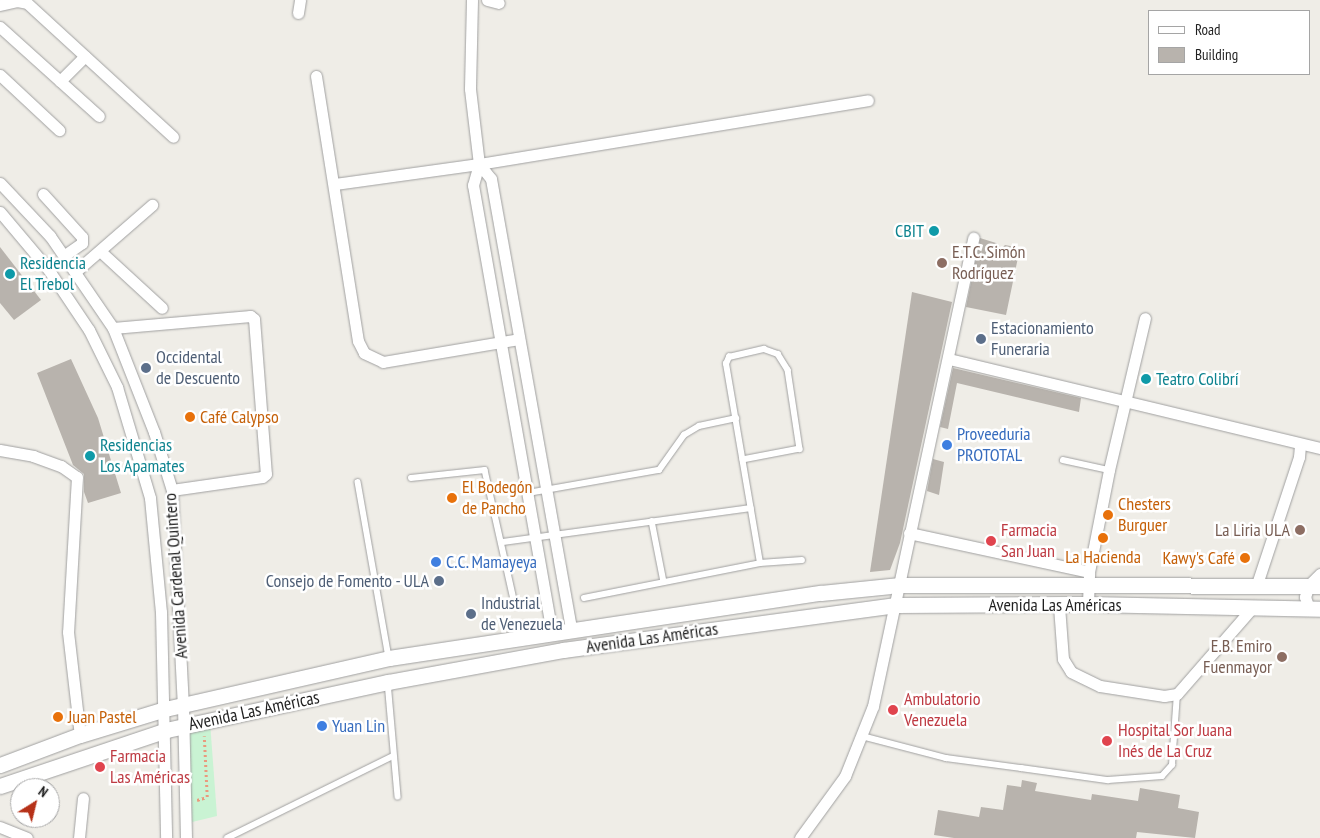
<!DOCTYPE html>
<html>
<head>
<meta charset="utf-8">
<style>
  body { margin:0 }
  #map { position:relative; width:1320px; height:838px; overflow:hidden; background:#efede7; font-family:"PT Sans Narrow",sans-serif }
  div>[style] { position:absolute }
  .park>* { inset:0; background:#c9f3d3 }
  .building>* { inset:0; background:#b8b3ad }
  .path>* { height:2.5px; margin-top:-1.25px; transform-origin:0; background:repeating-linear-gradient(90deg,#e99a7d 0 2.5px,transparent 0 5px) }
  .roads { filter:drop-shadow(0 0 1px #a0a0a0) drop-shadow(0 0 1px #a0a0a0) }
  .service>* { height:5.5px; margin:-2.75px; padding:0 2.75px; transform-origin:2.75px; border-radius:2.75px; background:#fff }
  .minor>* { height:11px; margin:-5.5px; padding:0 5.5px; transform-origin:5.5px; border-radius:5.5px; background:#fff }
  .tertiary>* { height:15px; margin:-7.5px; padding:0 7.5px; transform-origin:7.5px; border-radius:7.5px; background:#fff }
  .dots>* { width:14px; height:14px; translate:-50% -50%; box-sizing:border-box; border:2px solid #fff; border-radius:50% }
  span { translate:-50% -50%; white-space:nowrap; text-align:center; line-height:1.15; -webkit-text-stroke:5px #fff; paint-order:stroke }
  .culture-label { font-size:18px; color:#0d838f }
  .right { translate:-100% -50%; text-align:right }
  .left { translate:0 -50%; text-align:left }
  .education-label { font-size:18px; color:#785e54 }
  .service-label { font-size:18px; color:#4e5e75 }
  .food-label { font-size:18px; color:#c56008 }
  .shop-label { font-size:18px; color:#366cbe }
  .health-label { font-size:18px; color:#be3a42 }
  .street-label { font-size:18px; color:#1f1f1f }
  .legend { position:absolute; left:1148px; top:10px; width:162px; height:65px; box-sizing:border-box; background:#fff; border:1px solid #a5a5a5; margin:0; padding:6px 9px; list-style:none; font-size:15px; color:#1f1f1f }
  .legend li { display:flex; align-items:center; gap:10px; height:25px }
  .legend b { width:25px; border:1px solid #a5a5a5 }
  .north { position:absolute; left:10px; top:778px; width:50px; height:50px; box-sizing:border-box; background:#fff; border:1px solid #a5a5a5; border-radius:50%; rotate:36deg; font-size:14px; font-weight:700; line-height:20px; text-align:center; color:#1f1f1f }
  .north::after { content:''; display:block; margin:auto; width:18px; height:22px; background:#b63118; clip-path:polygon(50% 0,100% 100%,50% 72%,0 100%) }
</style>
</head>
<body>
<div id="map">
  <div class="park">
    <div style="clip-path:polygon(210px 722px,217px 816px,184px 824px,185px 728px)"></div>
  </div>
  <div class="building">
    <div style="clip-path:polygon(980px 238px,996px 243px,1002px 248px,1005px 245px,1020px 248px,1006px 315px,966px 307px)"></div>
    <div style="clip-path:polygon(0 247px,41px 300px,14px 320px,0 303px)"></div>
    <div style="clip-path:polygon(912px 292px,952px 302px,900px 543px,890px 570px,870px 572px)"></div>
    <div style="clip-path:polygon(71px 359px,98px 418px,121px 493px,88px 503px,84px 492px,84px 474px,73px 465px,37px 373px)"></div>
    <div style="clip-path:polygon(953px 368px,1081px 398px,1079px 412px,957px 383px,948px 429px,940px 427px)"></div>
    <div style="clip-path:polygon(933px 459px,944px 462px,939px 495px,927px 491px)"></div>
    <div style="clip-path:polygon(1022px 780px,1037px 783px,1035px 791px,1091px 800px,1092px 794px,1138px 801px,1140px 788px,1180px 795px,1178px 808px,1199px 812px,1195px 838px,1137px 832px,1136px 838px,954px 838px,934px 835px,938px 810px,979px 817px,981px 807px,1003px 810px,1007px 785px,1021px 787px)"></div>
  </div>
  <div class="path">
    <div style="left:197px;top:800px;width:10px;rotate:-17deg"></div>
    <div style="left:207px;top:797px;width:61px;rotate:-92.8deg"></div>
  </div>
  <div class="roads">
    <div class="service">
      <div style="left:1063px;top:460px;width:47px;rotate:12.3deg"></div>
      <div style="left:411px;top:478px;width:74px;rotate:-6.2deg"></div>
      <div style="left:485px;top:470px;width:137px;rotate:77.4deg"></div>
      <div style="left:358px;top:482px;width:179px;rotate:80deg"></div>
      <div style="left:528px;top:493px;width:133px;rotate:-10deg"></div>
      <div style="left:659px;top:470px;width:43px;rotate:-54.5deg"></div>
      <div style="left:684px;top:435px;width:17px;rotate:-31deg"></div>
      <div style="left:699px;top:426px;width:38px;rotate:-12deg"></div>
      <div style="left:652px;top:521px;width:62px;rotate:78.9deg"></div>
      <div style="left:503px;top:542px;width:250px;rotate:-7.8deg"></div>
      <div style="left:760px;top:563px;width:42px;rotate:-4.1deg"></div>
      <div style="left:584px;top:598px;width:179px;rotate:-11.2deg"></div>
      <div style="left:760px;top:563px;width:202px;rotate:-99.7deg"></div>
      <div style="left:726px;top:364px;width:8px;rotate:-67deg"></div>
      <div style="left:729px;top:357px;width:36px;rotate:-13deg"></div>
      <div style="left:764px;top:349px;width:15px;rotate:20deg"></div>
      <div style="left:778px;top:354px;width:19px;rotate:58deg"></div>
      <div style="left:788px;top:370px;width:80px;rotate:81.4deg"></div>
      <div style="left:800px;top:449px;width:58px;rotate:169.1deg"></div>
      <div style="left:388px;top:682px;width:115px;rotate:85deg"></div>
      <div style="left:862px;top:736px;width:87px;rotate:14.7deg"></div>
      <div style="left:946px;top:758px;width:76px;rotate:7.6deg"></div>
      <div style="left:1021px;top:768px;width:88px;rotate:7.9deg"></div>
      <div style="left:1108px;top:780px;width:54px;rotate:-4.2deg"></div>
      <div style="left:1162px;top:776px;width:15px;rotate:-48deg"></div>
      <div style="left:1172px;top:765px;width:71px;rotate:-86deg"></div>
      <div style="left:227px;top:838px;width:185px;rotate:-26.3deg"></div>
    </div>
    <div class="minor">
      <div style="left:472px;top:0;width:89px;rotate:91.3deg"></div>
      <div style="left:470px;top:89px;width:76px;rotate:83.2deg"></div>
      <div style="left:479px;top:164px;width:22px;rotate:106deg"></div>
      <div style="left:473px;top:185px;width:454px;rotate:80deg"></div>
      <div style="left:487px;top:0;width:12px;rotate:14deg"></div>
      <div style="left:0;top:5px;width:17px;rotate:-13deg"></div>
      <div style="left:17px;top:1px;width:10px;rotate:11deg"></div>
      <div style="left:27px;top:3px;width:198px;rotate:42.5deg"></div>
      <div style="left:298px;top:13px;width:13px;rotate:-81deg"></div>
      <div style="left:0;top:27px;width:133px;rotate:42deg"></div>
      <div style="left:0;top:75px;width:81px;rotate:43deg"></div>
      <div style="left:316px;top:76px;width:268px;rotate:81deg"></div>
      <div style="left:358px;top:341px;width:13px;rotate:63deg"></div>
      <div style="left:364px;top:353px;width:21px;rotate:25deg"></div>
      <div style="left:383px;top:362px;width:138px;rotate:-9.6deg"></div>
      <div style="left:60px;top:81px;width:35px;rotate:-45deg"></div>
      <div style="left:479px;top:164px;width:19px;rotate:51deg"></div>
      <div style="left:491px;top:179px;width:457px;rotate:79.9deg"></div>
      <div style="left:0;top:183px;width:73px;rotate:46.7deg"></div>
      <div style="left:50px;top:236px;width:112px;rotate:55.6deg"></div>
      <div style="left:113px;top:328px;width:112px;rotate:68.5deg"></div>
      <div style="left:154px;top:432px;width:61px;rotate:72.8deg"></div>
      <div style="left:172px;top:490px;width:216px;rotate:87.1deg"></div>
      <div style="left:183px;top:706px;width:132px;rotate:88.7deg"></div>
      <div style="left:335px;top:184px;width:145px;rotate:-7.9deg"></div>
      <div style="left:479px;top:164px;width:394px;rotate:-9.3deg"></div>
      <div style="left:43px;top:194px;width:58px;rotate:47.8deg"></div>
      <div style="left:82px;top:237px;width:6px;rotate:90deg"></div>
      <div style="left:82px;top:243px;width:21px;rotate:145deg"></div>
      <div style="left:0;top:212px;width:75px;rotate:49.9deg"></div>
      <div style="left:48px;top:269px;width:73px;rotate:56.1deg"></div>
      <div style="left:89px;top:330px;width:64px;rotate:63.8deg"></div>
      <div style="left:117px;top:387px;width:116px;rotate:73.4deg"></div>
      <div style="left:150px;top:498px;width:115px;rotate:84.5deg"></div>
      <div style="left:161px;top:612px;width:226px;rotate:88.7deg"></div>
      <div style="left:100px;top:251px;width:84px;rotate:42.6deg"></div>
      <div style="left:76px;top:271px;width:101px;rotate:-41deg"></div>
      <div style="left:113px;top:328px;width:138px;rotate:-5deg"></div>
      <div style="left:250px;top:316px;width:5px;rotate:37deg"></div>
      <div style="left:254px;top:319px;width:155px;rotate:85.6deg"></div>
      <div style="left:266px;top:474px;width:5px;rotate:143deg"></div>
      <div style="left:262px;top:477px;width:91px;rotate:171.8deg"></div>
      <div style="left:949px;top:359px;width:382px;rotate:13.5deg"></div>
      <div style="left:0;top:450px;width:34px;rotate:10deg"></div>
      <div style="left:33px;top:456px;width:30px;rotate:20deg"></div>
      <div style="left:61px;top:466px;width:19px;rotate:35deg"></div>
      <div style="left:77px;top:477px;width:155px;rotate:93.3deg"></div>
      <div style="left:68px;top:632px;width:104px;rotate:83.4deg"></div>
      <div style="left:909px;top:533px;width:184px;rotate:12.2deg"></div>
      <div style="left:1256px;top:587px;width:137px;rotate:-71.7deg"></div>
      <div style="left:1299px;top:457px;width:11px;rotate:-85deg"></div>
      <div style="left:1088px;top:604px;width:32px;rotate:-88deg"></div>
      <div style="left:1089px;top:572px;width:104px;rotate:-78.9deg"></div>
      <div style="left:1109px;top:470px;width:156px;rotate:-76.7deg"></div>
      <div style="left:1059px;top:606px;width:53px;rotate:85.7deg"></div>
      <div style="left:1063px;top:659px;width:15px;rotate:58deg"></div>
      <div style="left:1071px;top:672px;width:32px;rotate:26deg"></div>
      <div style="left:1100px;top:686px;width:65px;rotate:8.9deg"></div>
      <div style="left:1164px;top:696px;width:13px;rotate:-9deg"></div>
      <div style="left:1177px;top:694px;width:116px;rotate:-48.9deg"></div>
      <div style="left:1309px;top:609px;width:13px;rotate:-108deg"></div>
      <div style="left:1305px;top:597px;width:13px;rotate:-72deg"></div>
      <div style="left:1309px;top:585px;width:16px;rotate:-45deg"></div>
      <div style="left:0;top:827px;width:29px;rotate:22deg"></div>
      <div style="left:79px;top:838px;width:40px;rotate:-84.3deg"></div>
      <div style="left:800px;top:838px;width:77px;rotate:-54deg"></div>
      <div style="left:845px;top:776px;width:75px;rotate:-68.2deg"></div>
      <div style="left:873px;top:706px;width:479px;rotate:-77.9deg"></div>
    </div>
    <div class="tertiary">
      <div style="left:0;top:765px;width:85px;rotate:-20.6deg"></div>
      <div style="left:80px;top:735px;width:89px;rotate:-17deg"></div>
      <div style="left:165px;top:709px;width:230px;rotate:-12.8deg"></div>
      <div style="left:389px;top:658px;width:437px;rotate:-8.6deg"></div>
      <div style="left:821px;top:593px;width:79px;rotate:-5.8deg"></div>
      <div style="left:900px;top:585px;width:420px;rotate:0.1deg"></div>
      <div style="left:0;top:786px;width:175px;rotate:-18.6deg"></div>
      <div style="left:166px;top:730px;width:227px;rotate:-12.2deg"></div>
      <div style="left:388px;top:682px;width:178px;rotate:-10.4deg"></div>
      <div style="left:563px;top:650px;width:336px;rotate:-7.7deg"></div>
      <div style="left:896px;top:605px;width:192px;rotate:-0.3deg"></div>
      <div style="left:1088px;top:604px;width:232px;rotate:1.2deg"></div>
    </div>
  </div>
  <div class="dots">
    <div style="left:934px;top:231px;background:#0f9aa8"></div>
    <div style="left:942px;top:263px;background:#8d6e63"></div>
    <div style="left:10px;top:274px;background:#0f9aa8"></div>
    <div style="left:981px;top:339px;background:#5c6f8a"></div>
    <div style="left:146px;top:368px;background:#5c6f8a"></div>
    <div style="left:1146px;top:379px;background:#0f9aa8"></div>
    <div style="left:190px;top:417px;background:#e8710a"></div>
    <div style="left:947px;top:445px;background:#3f7fe0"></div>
    <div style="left:90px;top:456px;background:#0f9aa8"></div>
    <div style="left:452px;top:498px;background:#e8710a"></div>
    <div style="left:1108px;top:515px;background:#e8710a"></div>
    <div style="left:1300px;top:530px;background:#8d6e63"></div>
    <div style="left:1103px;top:538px;background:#e8710a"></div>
    <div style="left:991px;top:541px;background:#e0444e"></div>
    <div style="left:1245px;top:558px;background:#e8710a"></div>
    <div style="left:436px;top:562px;background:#3f7fe0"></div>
    <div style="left:439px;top:581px;background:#5c6f8a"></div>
    <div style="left:471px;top:614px;background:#5c6f8a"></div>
    <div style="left:1282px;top:657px;background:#8d6e63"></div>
    <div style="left:893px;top:710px;background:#e0444e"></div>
    <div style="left:58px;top:717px;background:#e8710a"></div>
    <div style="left:322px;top:726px;background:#3f7fe0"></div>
    <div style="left:1107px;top:741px;background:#e0444e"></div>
    <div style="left:100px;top:767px;background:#e0444e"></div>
  </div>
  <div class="culture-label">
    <span class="right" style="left:924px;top:231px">CBIT</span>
    <span class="left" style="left:20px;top:274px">Residencia<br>El Trebol</span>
    <span class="left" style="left:1156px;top:379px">Teatro Colibrí</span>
    <span class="left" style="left:100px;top:456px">Residencias<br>Los Apamates</span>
  </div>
  <div class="education-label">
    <span class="left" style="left:952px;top:263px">E.T.C. Simón<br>Rodríguez</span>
    <span class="right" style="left:1290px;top:530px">La Liria ULA</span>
    <span class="right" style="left:1272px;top:657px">E.B. Emiro<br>Fuenmayor</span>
  </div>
  <div class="service-label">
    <span class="left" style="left:991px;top:339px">Estacionamiento<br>Funeraria</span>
    <span class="left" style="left:156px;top:368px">Occidental<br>de Descuento</span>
    <span class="right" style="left:429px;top:581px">Consejo de Fomento - ULA</span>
    <span class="left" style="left:481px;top:614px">Industrial<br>de Venezuela</span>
  </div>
  <div class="food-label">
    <span class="left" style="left:200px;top:417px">Café Calypso</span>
    <span class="left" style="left:462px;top:498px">El Bodegón<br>de Pancho</span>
    <span class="left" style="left:1118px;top:515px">Chesters<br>Burguer</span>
    <span style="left:1103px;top:557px">La Hacienda</span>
    <span class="right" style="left:1235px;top:558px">Kawy's Café</span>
    <span class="left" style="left:68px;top:717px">Juan Pastel</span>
  </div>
  <div class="shop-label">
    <span class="left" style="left:957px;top:445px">Proveeduria<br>PROTOTAL</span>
    <span class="left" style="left:446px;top:562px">C.C. Mamayeya</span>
    <span class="left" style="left:332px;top:726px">Yuan Lin</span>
  </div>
  <div class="health-label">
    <span class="left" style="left:1001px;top:541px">Farmacia<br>San Juan</span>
    <span class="left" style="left:904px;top:710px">Ambulatorio<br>Venezuela</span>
    <span class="left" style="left:1118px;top:741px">Hospital Sor Juana<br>Inés de La Cruz</span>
    <span class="left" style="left:110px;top:767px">Farmacia<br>Las Américas</span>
  </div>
  <div class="street-label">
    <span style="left:176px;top:576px;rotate:-94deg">Avenida Cardenal Quintero</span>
    <span style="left:1055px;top:605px">Avenida Las Américas</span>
    <span style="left:652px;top:638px;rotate:-8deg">Avenida Las Américas</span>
    <span style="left:254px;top:711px;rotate:-12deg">Avenida Las Américas</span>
  </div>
  <ul class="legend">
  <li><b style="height:6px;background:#fff"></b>Road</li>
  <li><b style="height:14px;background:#b8b3ad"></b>Building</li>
  </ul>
  <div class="north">N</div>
</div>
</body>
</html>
